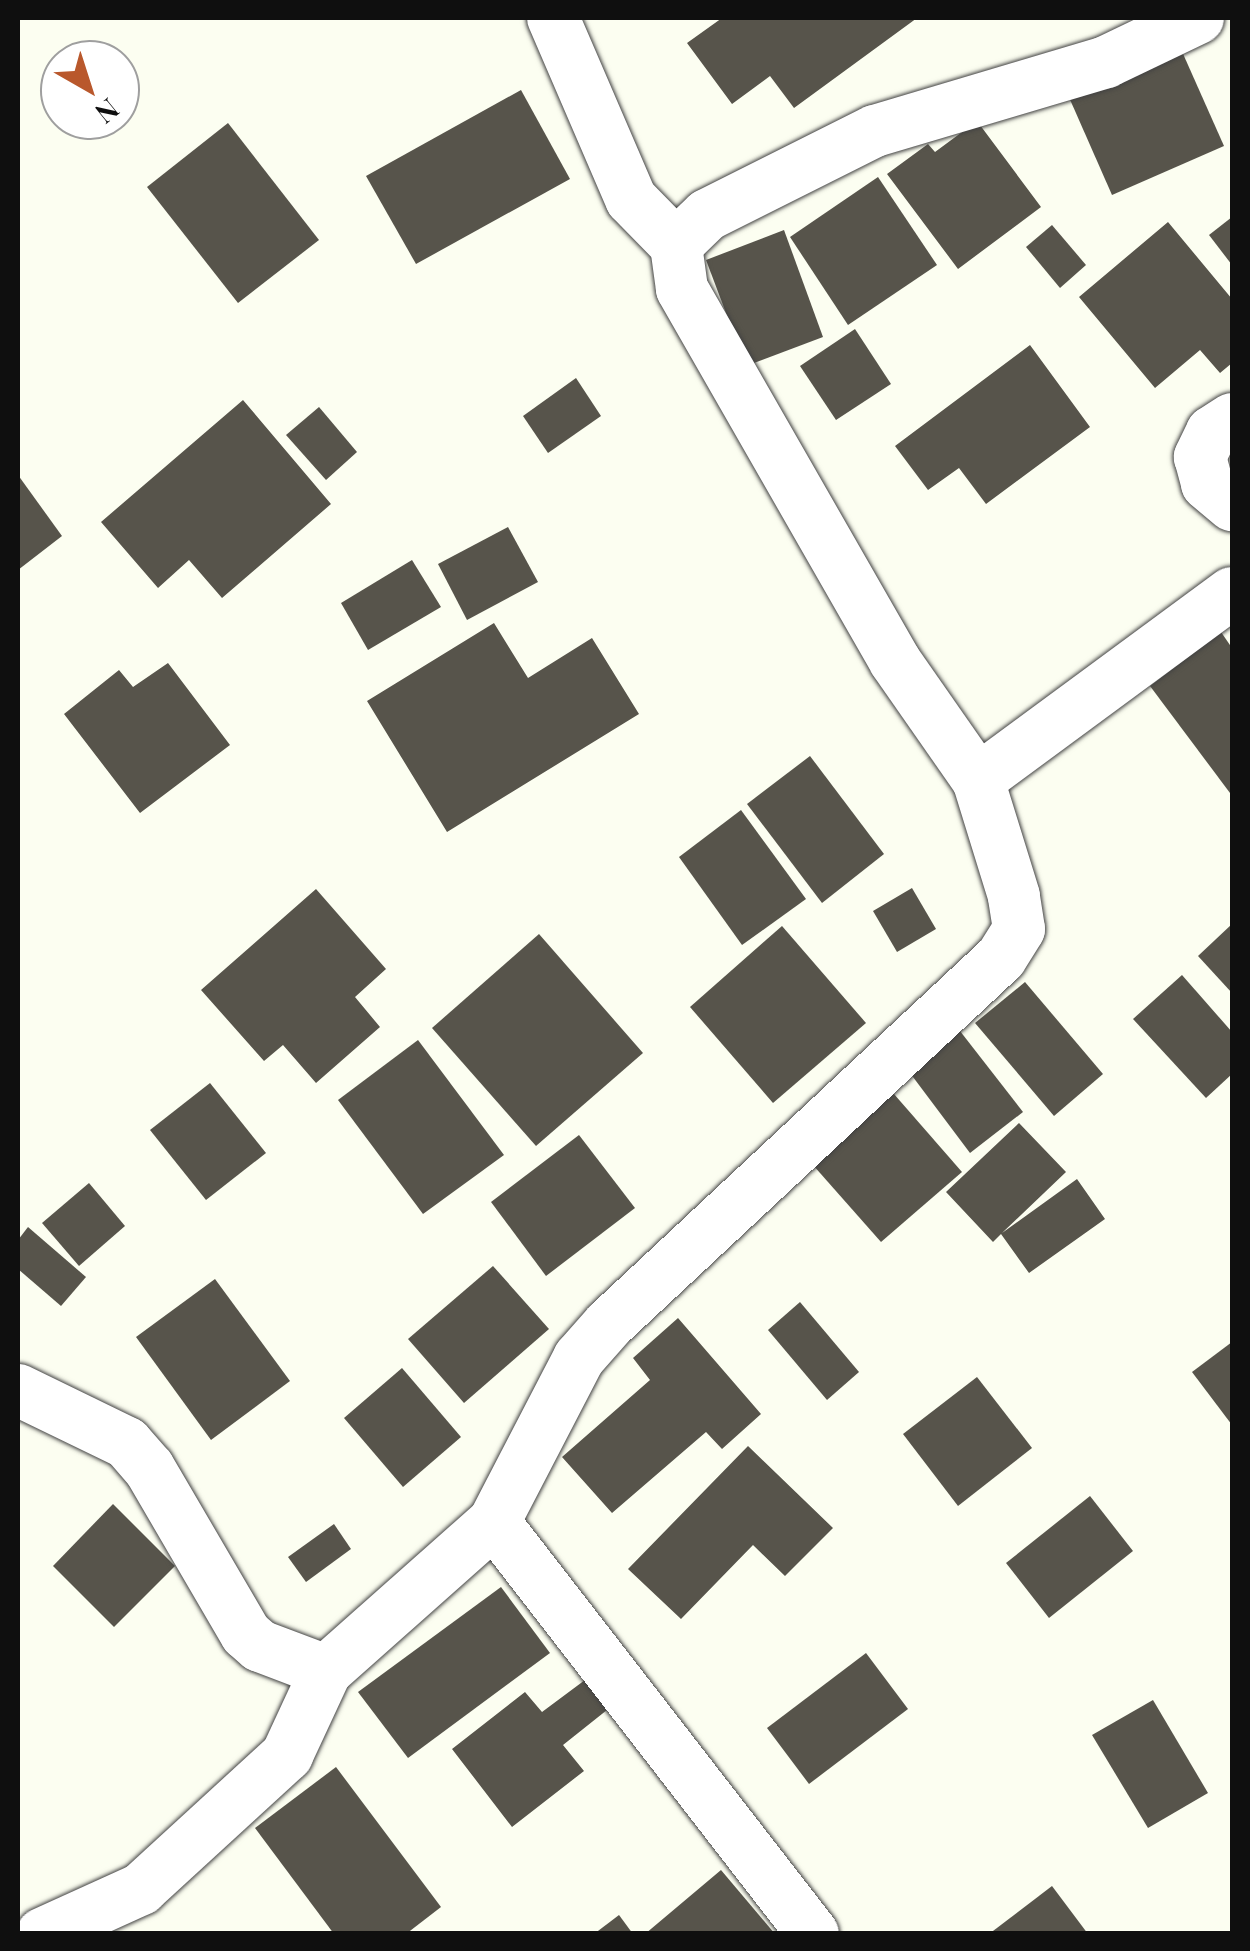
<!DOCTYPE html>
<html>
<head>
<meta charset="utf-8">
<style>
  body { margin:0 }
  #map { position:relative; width:1250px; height:1951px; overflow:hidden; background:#fcfef1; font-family:"Playfair Display",serif }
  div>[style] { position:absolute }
  .building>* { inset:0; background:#57544b }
  .roads { filter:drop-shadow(0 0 2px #424242) drop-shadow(0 0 2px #424242) }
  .street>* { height:52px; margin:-26px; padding:0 26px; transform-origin:26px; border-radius:26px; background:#fff }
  span { translate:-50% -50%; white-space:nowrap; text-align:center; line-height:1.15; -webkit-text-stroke:10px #fff; paint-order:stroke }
  .frame { position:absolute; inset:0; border:20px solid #0f0f0f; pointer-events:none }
  .north { position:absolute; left:40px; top:40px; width:100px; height:100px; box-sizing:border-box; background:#fff; border:2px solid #9f9f9f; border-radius:50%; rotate:141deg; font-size:28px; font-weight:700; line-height:40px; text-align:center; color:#0f0f0f }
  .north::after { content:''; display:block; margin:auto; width:35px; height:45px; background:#b9582c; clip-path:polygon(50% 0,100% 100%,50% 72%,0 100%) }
</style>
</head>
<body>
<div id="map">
  <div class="building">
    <div style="clip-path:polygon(722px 18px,917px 18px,794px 108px,770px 76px,732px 104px,687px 43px)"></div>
    <div style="clip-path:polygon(1180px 47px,1224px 146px,1112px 195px,1068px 95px)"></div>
    <div style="clip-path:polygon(521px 90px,570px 179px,416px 264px,366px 176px)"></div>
    <div style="clip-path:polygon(977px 121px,1041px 207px,958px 269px,887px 174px,928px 144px,935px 152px)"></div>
    <div style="clip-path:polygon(228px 123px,319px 240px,238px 303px,147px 187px)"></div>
    <div style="clip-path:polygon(878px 177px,937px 265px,848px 325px,790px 237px)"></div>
    <div style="clip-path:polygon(1232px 217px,1232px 265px,1209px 235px)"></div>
    <div style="clip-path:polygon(1168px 222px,1232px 299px,1232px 363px,1220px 373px,1200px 350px,1155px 388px,1079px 297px)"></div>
    <div style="clip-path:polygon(1052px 225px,1086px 265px,1060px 288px,1026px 247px)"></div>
    <div style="clip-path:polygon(784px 230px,823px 337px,746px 366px,706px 260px)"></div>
    <div style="clip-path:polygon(855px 329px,891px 384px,836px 420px,800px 366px)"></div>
    <div style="clip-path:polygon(1030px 345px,1090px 427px,986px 504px,959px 468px,928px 490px,895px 446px)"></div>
    <div style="clip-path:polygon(576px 378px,601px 416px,548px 453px,523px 416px)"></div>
    <div style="clip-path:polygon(243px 400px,331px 504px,222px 598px,189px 560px,158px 588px,101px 522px)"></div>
    <div style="clip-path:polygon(319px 407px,357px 452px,326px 480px,286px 435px)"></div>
    <div style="clip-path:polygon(18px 475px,62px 536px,18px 570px)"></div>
    <div style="clip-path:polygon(508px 527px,538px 582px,467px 620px,438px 564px)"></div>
    <div style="clip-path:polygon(412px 560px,441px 607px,368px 650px,341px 603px)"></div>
    <div style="clip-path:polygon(494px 623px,528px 678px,592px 638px,639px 714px,447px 832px,367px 701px)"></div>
    <div style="clip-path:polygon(1221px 632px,1232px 648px,1230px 793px,1150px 686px)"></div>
    <div style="clip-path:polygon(168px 663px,230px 745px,140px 813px,64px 714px,119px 670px,133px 687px)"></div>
    <div style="clip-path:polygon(810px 756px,884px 854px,822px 903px,747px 804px)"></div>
    <div style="clip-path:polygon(741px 810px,806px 899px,742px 945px,679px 857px)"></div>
    <div style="clip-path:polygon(912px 888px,936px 929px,897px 952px,873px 911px)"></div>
    <div style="clip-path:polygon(316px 889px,386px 969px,355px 997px,380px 1027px,316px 1083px,283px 1045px,264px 1061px,201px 990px)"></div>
    <div style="clip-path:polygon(1232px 924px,1232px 993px,1198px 956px)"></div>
    <div style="clip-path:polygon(782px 926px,866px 1023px,773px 1103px,690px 1007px)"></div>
    <div style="clip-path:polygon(539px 934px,643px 1053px,536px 1146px,432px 1028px)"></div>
    <div style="clip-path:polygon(1182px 975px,1232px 1032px,1232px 1074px,1206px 1098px,1133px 1019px)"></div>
    <div style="clip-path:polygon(1025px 982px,1103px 1074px,1054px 1116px,975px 1023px)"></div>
    <div style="clip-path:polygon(953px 1022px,1023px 1112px,970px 1153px,901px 1061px)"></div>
    <div style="clip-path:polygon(418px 1040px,504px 1155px,423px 1214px,338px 1100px)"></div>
    <div style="clip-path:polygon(210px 1083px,266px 1153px,206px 1200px,150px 1130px)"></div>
    <div style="clip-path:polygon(887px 1086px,962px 1172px,881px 1242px,805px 1156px)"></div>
    <div style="clip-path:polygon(1019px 1123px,1066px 1172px,1002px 1233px,1077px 1179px,1105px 1219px,1029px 1273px,1001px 1234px,993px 1242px,946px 1192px)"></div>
    <div style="clip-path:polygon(579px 1135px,635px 1208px,546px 1276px,491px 1202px)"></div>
    <div style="clip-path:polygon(89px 1183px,125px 1226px,79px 1266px,42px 1223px)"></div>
    <div style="clip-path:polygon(28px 1227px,86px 1277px,61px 1306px,18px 1269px,18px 1240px)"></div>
    <div style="clip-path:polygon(493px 1266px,549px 1329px,464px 1403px,408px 1339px)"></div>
    <div style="clip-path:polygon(215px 1279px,290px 1381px,211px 1440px,136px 1337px)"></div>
    <div style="clip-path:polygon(800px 1302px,859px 1372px,827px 1400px,768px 1330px)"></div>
    <div style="clip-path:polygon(678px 1318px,761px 1414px,722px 1449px,706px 1432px,612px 1513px,562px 1457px,650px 1380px,633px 1358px)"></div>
    <div style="clip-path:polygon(1232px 1342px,1232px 1425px,1192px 1372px)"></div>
    <div style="clip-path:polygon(402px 1368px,461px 1437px,403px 1487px,344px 1418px)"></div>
    <div style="clip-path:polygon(977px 1377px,1032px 1448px,958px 1506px,903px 1434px)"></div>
    <div style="clip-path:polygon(748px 1446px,833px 1528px,785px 1576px,753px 1545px,681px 1619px,628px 1569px)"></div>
    <div style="clip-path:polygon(1090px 1496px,1133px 1551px,1049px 1618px,1006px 1563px)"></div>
    <div style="clip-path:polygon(113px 1504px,175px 1566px,114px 1627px,53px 1566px)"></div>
    <div style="clip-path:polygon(334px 1524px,351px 1549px,306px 1582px,288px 1557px)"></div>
    <div style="clip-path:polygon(501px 1587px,550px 1653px,408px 1758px,358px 1692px)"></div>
    <div style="clip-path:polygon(866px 1653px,908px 1709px,809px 1784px,767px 1728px)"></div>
    <div style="clip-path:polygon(589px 1677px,612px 1706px,563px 1745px,584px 1771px,512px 1827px,452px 1749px,525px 1692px,542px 1712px)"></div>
    <div style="clip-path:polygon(1153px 1700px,1208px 1793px,1148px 1828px,1092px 1735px)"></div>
    <div style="clip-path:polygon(336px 1767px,441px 1907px,406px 1934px,334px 1934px,255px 1828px)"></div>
    <div style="clip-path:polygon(721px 1870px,775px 1934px,645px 1934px)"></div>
    <div style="clip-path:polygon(1052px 1886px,1088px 1934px,989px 1934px)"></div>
    <div style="clip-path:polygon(619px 1915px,633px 1934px,594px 1934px)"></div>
  </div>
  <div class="roads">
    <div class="street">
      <div style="left:676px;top:245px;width:43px;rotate:-44.1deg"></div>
      <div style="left:707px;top:215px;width:188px;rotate:-26.6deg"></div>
      <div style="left:875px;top:131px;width:241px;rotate:-16.6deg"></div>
      <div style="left:1106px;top:62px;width:102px;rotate:-25.6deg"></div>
      <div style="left:1232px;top:419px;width:24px;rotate:147deg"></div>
      <div style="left:1212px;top:432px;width:28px;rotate:116deg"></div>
      <div style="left:1200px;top:457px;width:28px;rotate:75deg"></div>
      <div style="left:1207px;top:484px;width:33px;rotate:40deg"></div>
      <div style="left:978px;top:780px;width:315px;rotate:-36.4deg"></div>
      <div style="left:18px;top:1390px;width:121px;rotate:25.9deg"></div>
      <div style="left:127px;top:1443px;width:33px;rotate:49deg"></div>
      <div style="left:149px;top:1468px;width:192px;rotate:59.7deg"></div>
      <div style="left:246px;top:1634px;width:18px;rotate:41deg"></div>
      <div style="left:260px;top:1646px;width:71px;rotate:20.7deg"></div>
      <div style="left:494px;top:1522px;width:521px;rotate:52.25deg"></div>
      <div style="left:42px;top:1934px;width:109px;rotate:-24.4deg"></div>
      <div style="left:141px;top:1889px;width:198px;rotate:-42.5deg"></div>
      <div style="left:287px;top:1755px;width:93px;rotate:-65.1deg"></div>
      <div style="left:326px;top:1671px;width:225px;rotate:-41.6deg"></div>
      <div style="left:494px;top:1522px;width:185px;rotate:-62.6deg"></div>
      <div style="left:579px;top:1358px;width:45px;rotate:-48.6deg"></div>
      <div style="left:609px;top:1324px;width:536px;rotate:-43.04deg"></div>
      <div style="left:1001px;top:958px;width:34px;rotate:-58deg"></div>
      <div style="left:1019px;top:929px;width:33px;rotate:-99deg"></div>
      <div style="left:1014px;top:896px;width:121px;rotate:-107.2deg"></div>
      <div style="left:978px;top:780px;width:145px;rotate:-124.9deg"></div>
      <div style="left:895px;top:661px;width:429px;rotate:-119.8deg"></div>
      <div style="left:682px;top:289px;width:44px;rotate:-97.8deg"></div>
      <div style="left:676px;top:245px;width:64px;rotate:-134.4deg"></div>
      <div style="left:631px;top:199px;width:197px;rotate:-113.3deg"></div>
    </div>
  </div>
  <div class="frame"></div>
  <div class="north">N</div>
</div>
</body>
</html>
